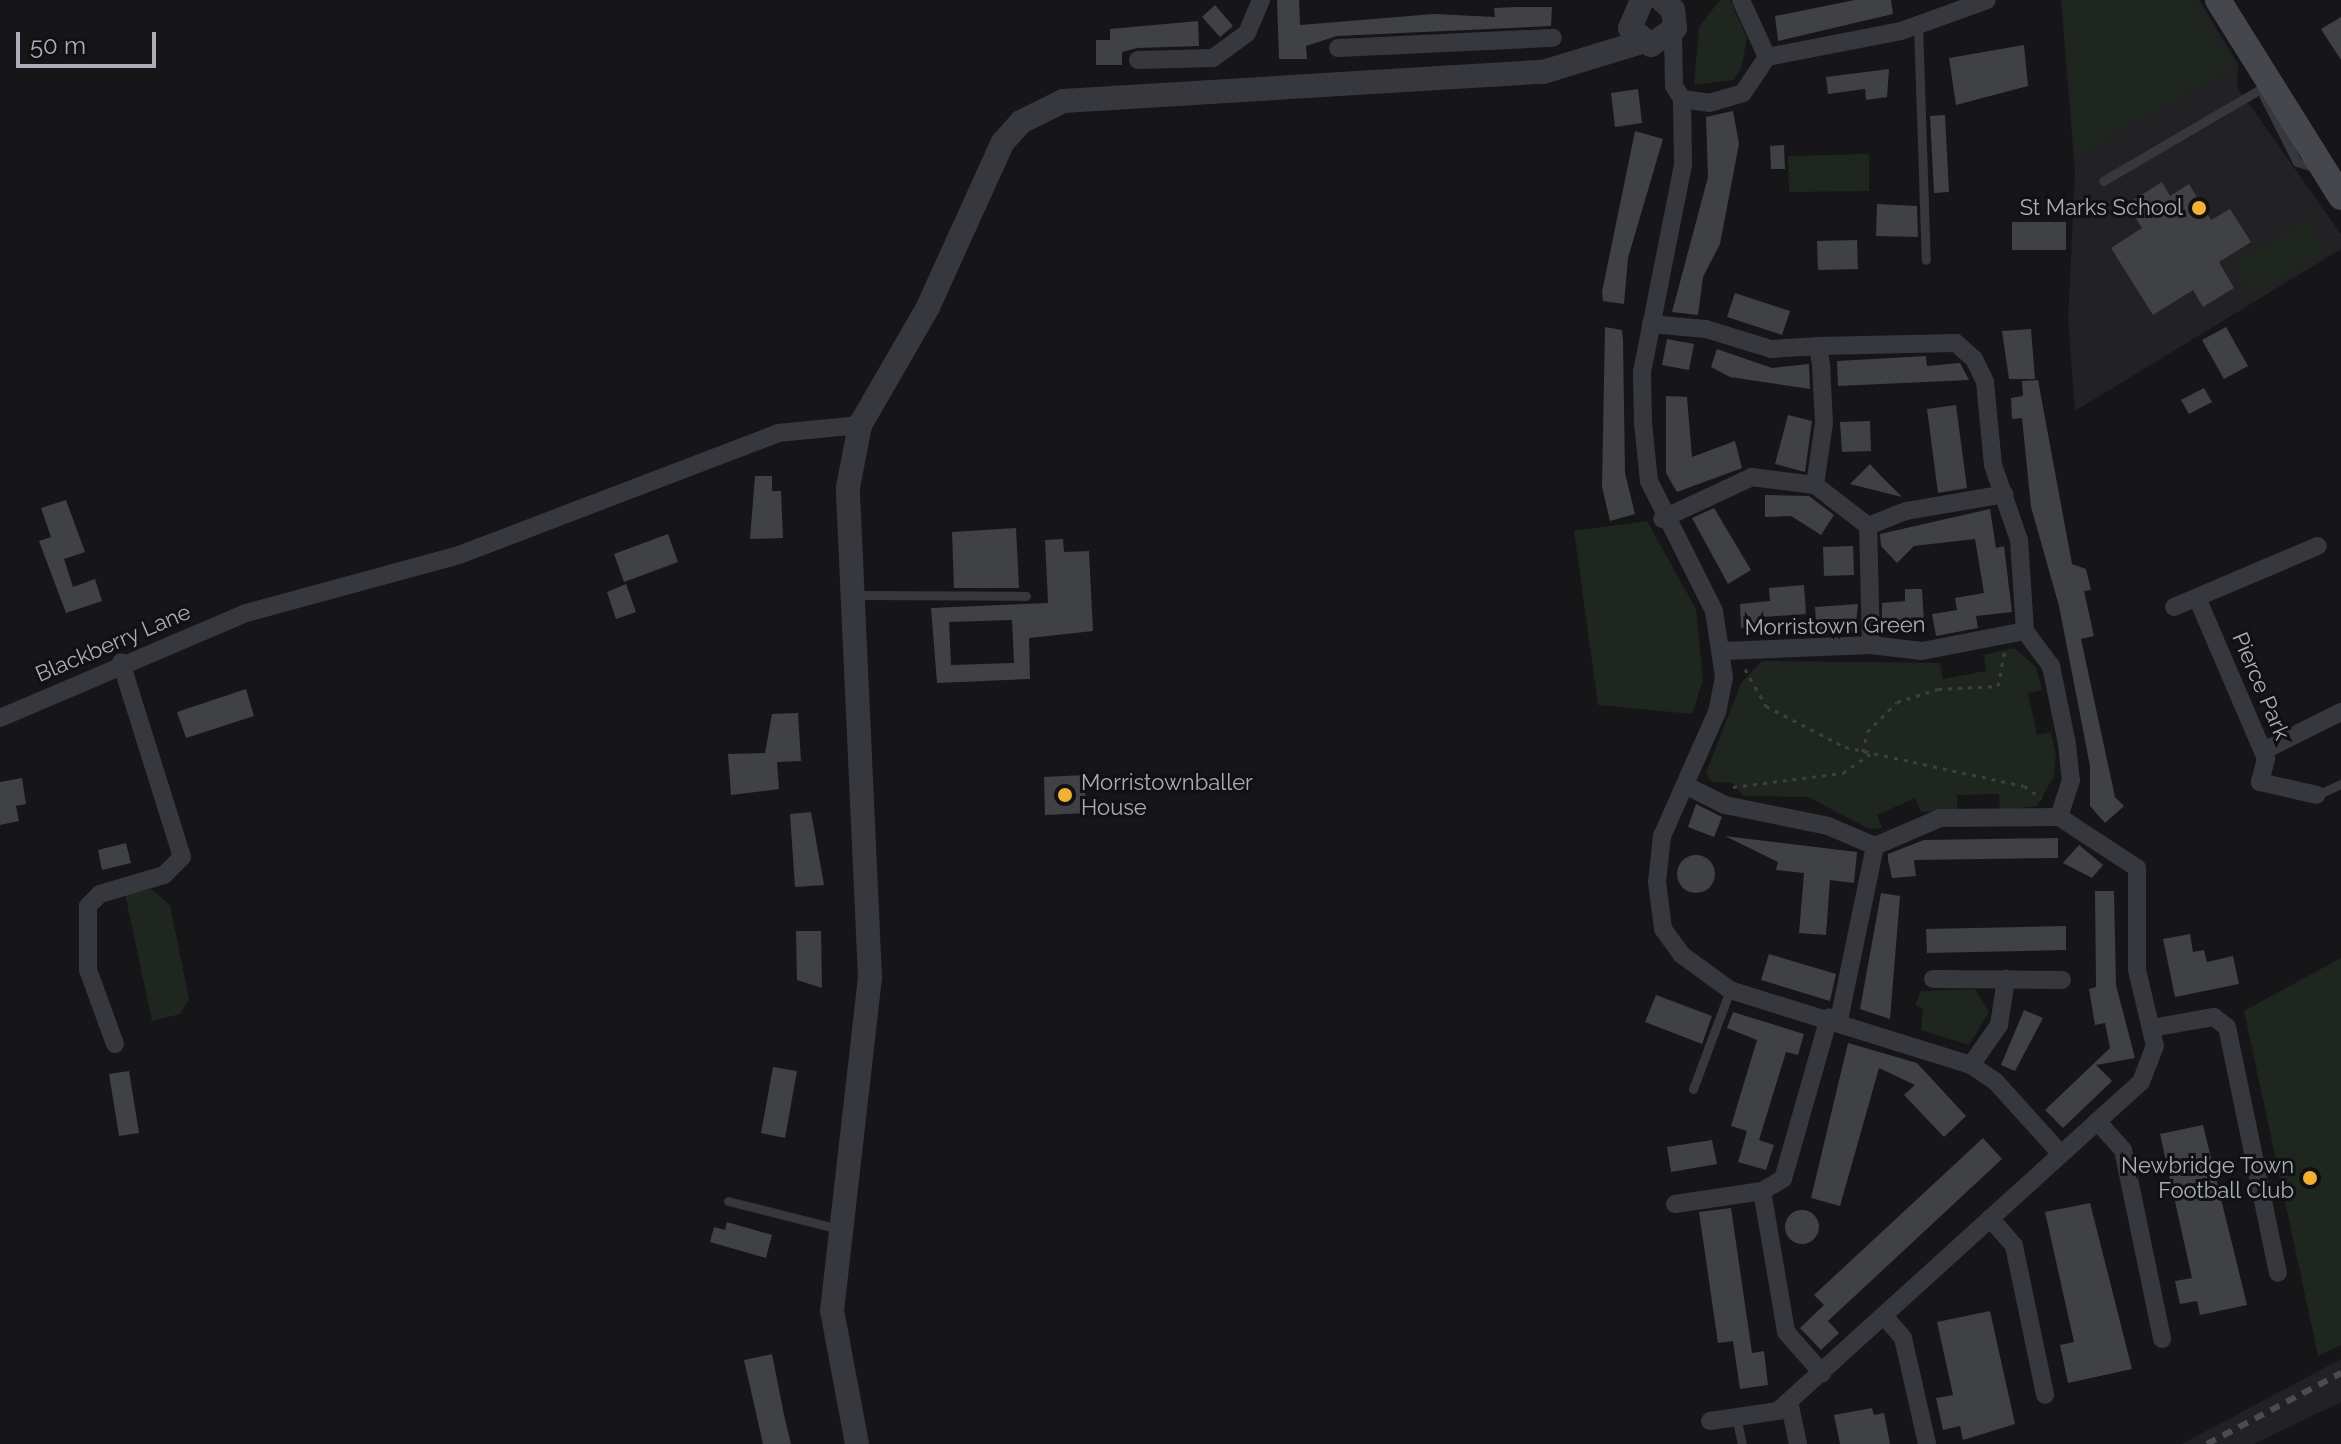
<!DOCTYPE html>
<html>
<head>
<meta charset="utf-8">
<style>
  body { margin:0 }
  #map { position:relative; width:2341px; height:1444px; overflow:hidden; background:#161618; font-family:Raleway,sans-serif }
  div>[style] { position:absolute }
  .built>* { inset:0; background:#222225 }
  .green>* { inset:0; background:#1e261f }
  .building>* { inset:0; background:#404145 }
  .round { border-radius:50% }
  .path>* { height:3px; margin-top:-1.5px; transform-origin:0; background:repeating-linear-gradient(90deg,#3d3f44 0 4px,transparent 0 10px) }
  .service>* { height:9px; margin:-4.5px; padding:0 4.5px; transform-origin:4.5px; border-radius:4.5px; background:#37383d }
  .minor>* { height:18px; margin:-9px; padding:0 9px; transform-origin:9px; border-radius:9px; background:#37383d }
  .tertiary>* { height:24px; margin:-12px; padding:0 12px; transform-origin:12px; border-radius:12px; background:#37383d }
  .secondary>* { height:26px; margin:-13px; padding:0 13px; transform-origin:13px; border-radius:13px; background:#45474d }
  .rail>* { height:6px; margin-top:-3px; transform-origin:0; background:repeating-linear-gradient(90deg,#4a4c52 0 10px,transparent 0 18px) }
  .dots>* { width:22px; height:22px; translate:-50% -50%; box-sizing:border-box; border:4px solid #111113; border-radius:50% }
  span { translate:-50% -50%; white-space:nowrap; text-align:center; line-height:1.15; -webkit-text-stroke:6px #111113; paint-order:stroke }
  .poi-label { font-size:22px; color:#a8adb8 }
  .right { translate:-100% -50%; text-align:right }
  .left { translate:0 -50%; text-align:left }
  .street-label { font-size:22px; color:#a8adb8 }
  .scale { position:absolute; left:16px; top:32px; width:140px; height:36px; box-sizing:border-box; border:4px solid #a8adb8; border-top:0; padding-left:10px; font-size:24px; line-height:28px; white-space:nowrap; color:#a8adb8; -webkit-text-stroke:6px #111113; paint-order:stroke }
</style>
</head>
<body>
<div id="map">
  <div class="built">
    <div style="clip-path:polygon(2061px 0,2199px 0,2238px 64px,2237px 87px,2341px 234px,2341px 249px,2075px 411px,2068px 320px,2075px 173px)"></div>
    <div style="clip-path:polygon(2341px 1359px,2341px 1402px,2254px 1444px,2182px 1444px)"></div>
  </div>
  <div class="green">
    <div style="clip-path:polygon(1720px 0,1730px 0,1747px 38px,1741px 69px,1733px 80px,1694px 85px,1699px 27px)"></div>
    <div style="clip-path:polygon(2063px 0,2193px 0,2235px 66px,2076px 156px)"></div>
    <div style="clip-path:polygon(1869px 154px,1869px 191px,1789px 192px,1788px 156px)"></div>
    <div style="clip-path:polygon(2307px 220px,2326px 251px,2253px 294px,2234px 263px)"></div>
    <div style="clip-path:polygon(1647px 521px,1696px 609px,1703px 680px,1692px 714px,1598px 705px,1574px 531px)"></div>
    <div style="clip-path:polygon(2014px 648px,2036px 667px,2042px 690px,2028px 693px,2037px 735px,2051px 732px,2056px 755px,2054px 776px,2037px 806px,2000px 810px,1999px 794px,1957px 795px,1957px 811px,1921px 812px,1915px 798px,1877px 815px,1882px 828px,1869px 829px,1808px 797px,1743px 796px,1733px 783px,1712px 782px,1706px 773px,1741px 683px,1762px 661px,1940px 663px,1943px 679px,1986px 671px,1984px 655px)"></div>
    <div style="clip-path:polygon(151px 889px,170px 905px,189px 999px,180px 1014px,152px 1021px,125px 894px)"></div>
    <div style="clip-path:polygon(2341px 958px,2341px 1345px,2318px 1356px,2244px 1011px)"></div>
    <div style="clip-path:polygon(1975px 989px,1989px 1012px,1969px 1045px,1921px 1030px,1923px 1009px,1915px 1005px,1921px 991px)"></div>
  </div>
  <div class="building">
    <div style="clip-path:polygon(1277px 0,1299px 0,1300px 25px,1434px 14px,1495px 17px,1494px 8px,1516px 7px,1552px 7px,1551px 26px,1337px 36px,1306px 46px,1307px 59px,1279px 59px)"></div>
    <div style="clip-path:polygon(1855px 0,1891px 0,1893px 14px,1778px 41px,1775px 16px)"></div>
    <div style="clip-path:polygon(1215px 5px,1233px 26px,1220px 37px,1202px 17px)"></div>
    <div style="clip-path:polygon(2341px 17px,2341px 60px,2321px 29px)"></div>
    <div style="clip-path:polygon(1198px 21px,1199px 46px,1137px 48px,1122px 52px,1122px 65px,1096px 65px,1096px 40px,1110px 40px,1110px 29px)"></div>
    <div style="clip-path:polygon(2024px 45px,2028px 86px,1956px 105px,1949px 58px)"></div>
    <div style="clip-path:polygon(1889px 69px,1887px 97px,1866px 100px,1865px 89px,1828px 94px,1826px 77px)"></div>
    <div style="clip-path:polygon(1638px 89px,1642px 123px,1615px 127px,1611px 93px)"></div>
    <div style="clip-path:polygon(1733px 111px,1739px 144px,1720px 244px,1703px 277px,1698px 315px,1672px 312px,1708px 177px,1706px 117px)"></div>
    <div style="clip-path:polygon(1945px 115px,1949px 192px,1934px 193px,1930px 116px)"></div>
    <div style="clip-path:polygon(1635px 131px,1663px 139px,1628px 258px,1624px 304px,1603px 301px,1602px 292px)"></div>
    <div style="clip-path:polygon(1784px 145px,1785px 169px,1771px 169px,1770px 146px)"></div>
    <div style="clip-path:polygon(2162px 182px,2170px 196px,2189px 184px,2211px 220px,2230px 209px,2251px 242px,2219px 262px,2234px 288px,2203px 307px,2193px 290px,2153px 315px,2111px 248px,2142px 228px,2127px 204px)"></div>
    <div style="clip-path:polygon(1877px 204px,1917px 206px,1918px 237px,1876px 236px)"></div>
    <div style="clip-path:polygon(2012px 222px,2066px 222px,2066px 250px,2012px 250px)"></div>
    <div style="clip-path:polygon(1857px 240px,1858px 269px,1818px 270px,1817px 241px)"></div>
    <div style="clip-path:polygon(1735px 293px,1790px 311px,1782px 335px,1727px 317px)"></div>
    <div style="clip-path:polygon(1605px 327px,1622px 330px,1623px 340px,1625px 473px,1635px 514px,1610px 521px,1602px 487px)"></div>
    <div style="clip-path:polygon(2226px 327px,2248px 366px,2224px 379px,2202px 340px)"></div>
    <div style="clip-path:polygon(2031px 329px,2035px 379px,2009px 379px,2002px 331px)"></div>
    <div style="clip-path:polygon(1667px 339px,1694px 344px,1689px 370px,1662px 365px)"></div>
    <div style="clip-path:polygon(1717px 349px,1772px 368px,1809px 364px,1810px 389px,1730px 377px,1711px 367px)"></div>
    <div style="clip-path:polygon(1926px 356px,1927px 366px,1960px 363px,1969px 380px,1838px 386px,1837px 361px)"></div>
    <div style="clip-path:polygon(2038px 380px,2072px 564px,2086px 569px,2091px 590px,2084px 591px,2094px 636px,2081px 639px,2115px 797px,2124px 806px,2105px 823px,2090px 806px,2090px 766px,2059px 606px,2031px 507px,2022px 418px,2012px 419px,2011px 398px,2023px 396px,2022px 381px)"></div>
    <div style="clip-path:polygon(2204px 388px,2212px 402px,2189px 414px,2181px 400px)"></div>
    <div style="clip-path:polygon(1666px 396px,1687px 397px,1692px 457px,1735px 441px,1742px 468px,1677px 492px,1666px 473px)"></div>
    <div style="clip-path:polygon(1956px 405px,1967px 488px,1938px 493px,1927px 409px)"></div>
    <div style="clip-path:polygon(1788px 415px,1812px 421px,1805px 472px,1775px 464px)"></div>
    <div style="clip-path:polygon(1870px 421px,1871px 451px,1842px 452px,1840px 422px)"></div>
    <div style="clip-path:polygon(1870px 464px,1881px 476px,1902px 497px,1850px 484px)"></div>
    <div style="clip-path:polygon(755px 476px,772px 476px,772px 491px,781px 491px,783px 538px,750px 539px)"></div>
    <div style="clip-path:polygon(1765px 495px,1809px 496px,1834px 515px,1821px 535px,1791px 516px,1765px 517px)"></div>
    <div style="clip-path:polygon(66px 500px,85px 552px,64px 559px,73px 587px,95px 579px,102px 601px,66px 613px,39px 541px,51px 537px,41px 508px)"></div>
    <div style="clip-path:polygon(1714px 508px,1751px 570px,1728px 584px,1692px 518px)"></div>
    <div style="clip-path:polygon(1990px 509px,1996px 548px,2004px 546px,2012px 612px,1976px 616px,1978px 628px,1936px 636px,1932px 614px,1957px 610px,1955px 598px,1984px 593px,1975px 539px,1914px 546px,1897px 563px,1881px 546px,1880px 534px)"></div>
    <div style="clip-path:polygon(1016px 528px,1019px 588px,954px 588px,952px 532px)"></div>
    <div style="clip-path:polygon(668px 534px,678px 562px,624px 582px,614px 554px)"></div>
    <div style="clip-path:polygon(evenodd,1063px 539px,1064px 552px,1089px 551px,1093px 631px,1029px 638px,1030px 679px,937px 683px,931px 608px,1048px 603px,1045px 540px,1063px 539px,1012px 620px,1014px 663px,951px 665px,949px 622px,1012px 620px)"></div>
    <div style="clip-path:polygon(1853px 546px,1854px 575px,1824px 576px,1823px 547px)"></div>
    <div style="clip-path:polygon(626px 584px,636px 612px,616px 619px,607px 592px)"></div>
    <div style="clip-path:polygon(1804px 585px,1806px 614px,1763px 617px,1764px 626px,1741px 628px,1740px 604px,1770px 601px,1769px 588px)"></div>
    <div style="clip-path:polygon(1905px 589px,1922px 589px,1924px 623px,1882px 624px,1882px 603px,1905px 601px)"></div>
    <div style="clip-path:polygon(1858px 604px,1855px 631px,1817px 634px,1815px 607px)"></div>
    <div style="clip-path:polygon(246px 689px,254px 716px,186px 738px,177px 712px)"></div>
    <div style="clip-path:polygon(798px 713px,801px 761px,777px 762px,779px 789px,731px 795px,728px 754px,765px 753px,772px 714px)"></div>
    <div style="clip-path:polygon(1085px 775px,1086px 813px,1045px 815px,1044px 777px)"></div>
    <div style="clip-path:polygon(22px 778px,26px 804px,16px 806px,19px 821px,0 825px,0 782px)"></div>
    <div style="clip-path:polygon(1696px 804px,1722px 817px,1714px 837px,1688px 827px)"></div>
    <div style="clip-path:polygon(811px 812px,824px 885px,795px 887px,790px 814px)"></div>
    <div style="clip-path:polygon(1725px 836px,1857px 852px,1854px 883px,1830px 880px,1826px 935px,1799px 933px,1804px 873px,1776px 870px,1778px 862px)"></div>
    <div style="clip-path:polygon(2058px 838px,2058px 858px,1914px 860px,1916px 876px,1892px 878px,1888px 860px,1888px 854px,1924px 840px)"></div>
    <div style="clip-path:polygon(126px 843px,131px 863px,102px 870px,98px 850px)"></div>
    <div style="clip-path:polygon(2079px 845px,2103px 865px,2092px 878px,2063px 863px)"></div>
    <div class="round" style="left:1677px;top:855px;width:38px;height:38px"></div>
    <div style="clip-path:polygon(2095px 891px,2114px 891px,2116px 985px,2135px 1058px,2096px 1065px,2112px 1081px,2063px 1128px,2045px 1110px,2110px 1048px,2105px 1023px,2095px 1025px,2089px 989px,2096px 987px)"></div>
    <div style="clip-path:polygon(1881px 893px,1900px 896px,1890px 1019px,1860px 1009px)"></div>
    <div style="clip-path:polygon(2066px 926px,2066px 950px,1927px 953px,1926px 929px)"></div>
    <div style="clip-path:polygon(796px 931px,821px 931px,822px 988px,797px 980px)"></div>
    <div style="clip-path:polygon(2190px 934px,2193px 952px,2204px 950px,2207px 962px,2233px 956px,2239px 984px,2175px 997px,2163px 939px)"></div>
    <div style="clip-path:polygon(1769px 954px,1836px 974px,1830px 1001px,1761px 980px)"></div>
    <div style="clip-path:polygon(1656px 995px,1712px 1016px,1702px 1044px,1645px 1022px)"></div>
    <div style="clip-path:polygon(2024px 1010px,2043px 1018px,2015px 1071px,2001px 1065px)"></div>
    <div style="clip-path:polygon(1733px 1012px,1804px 1034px,1798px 1055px,1786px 1052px,1759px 1140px,1774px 1145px,1766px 1170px,1738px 1162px,1747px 1131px,1731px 1126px,1757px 1040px,1727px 1028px)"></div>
    <div style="clip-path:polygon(1848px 1043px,1917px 1063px,1966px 1116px,1944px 1137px,1904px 1095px,1915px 1085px,1879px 1068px,1840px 1206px,1811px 1198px)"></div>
    <div style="clip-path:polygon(773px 1067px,797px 1071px,785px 1138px,761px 1133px)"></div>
    <div style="clip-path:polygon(129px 1071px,139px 1133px,119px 1136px,109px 1074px)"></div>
    <div style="clip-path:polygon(2203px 1125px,2247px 1305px,2200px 1315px,2197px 1301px,2180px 1304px,2175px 1281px,2192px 1278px,2160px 1134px)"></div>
    <div style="clip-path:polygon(1983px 1138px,2002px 1159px,1828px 1321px,1839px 1333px,1821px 1350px,1800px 1328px,1824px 1305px,1814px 1295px)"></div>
    <div style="clip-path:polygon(1712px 1140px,1717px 1164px,1671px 1172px,1667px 1147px)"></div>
    <div style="clip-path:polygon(2090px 1203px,2132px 1369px,2068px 1383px,2060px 1345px,2074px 1342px,2045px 1212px)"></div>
    <div style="clip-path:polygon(1731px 1208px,1752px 1353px,1764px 1351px,1768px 1385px,1740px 1389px,1733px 1341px,1718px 1343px,1699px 1212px)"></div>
    <div class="round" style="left:1785px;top:1210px;width:34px;height:34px"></div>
    <div style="clip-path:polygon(727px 1222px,772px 1235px,766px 1258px,710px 1242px,714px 1227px,725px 1230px)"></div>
    <div style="clip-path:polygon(1990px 1311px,2015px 1424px,1963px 1440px,1960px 1426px,1943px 1430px,1936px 1398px,1953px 1395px,1937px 1322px)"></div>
    <div style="clip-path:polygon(772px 1354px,784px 1415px,791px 1444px,763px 1444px,744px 1360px)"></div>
    <div style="clip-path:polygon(1872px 1408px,1874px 1415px,1884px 1413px,1890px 1444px,1840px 1444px,1834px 1415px)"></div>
  </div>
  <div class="path">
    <div style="left:1745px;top:669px;width:43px;rotate:60.4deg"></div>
    <div style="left:1766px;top:706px;width:89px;rotate:27.4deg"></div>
    <div style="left:1845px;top:747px;width:183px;rotate:12.3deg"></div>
    <div style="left:2024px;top:786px;width:21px;rotate:35deg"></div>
    <div style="left:1863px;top:752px;width:20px;rotate:-79deg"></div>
    <div style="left:1867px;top:732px;width:42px;rotate:-45deg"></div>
    <div style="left:1897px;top:702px;width:43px;rotate:-17.6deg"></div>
    <div style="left:1938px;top:689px;width:60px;rotate:-2.9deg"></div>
    <div style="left:1998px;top:686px;width:36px;rotate:-79deg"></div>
    <div style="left:1733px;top:787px;width:111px;rotate:-7.3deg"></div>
    <div style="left:1843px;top:773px;width:33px;rotate:-35deg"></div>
  </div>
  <div class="service">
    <div style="left:1918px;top:25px;width:235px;rotate:88.1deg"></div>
    <div style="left:2260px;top:89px;width:82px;rotate:63.1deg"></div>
    <div style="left:2297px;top:162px;width:21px;rotate:17deg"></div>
    <div style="left:2103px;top:181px;width:192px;rotate:-30.3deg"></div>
    <div style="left:855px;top:595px;width:171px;rotate:0.3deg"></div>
    <div style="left:2317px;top:795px;width:26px;rotate:-25deg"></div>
    <div style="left:1693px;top:1089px;width:106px;rotate:-69.5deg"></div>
    <div style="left:728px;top:1201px;width:114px;rotate:14.2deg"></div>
    <div style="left:1736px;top:1416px;width:29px;rotate:78deg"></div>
  </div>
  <div class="minor">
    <div style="left:1741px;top:0;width:63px;rotate:65.5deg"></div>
    <div style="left:1673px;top:33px;width:53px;rotate:88.9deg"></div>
    <div style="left:1674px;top:86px;width:15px;rotate:58deg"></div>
    <div style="left:1682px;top:99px;width:27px;rotate:8deg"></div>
    <div style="left:1709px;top:103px;width:35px;rotate:-16deg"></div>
    <div style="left:1743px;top:93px;width:43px;rotate:-56.3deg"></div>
    <div style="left:1767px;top:57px;width:136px;rotate:-11deg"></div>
    <div style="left:1901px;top:31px;width:91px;rotate:-19.8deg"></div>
    <div style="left:1338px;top:48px;width:215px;rotate:-2.7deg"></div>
    <div style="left:1138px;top:60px;width:75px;rotate:-1.5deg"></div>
    <div style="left:1213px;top:58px;width:42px;rotate:-36.3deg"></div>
    <div style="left:1247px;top:33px;width:36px;rotate:-67deg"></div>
    <div style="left:1682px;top:99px;width:66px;rotate:89.1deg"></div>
    <div style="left:1683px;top:165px;width:211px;rotate:101.2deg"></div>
    <div style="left:1642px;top:372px;width:51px;rotate:88.9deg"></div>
    <div style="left:1643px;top:423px;width:58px;rotate:84.1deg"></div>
    <div style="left:1649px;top:481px;width:145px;rotate:63.4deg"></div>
    <div style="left:1714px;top:611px;width:67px;rotate:81.4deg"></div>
    <div style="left:1724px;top:677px;width:36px;rotate:101deg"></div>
    <div style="left:1717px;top:712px;width:136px;rotate:113.9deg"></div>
    <div style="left:1662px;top:836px;width:46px;rotate:96.2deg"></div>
    <div style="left:1657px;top:882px;width:47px;rotate:82.7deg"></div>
    <div style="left:1663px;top:929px;width:32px;rotate:54deg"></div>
    <div style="left:1682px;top:955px;width:59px;rotate:36.1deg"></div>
    <div style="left:1730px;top:990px;width:252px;rotate:17.3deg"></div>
    <div style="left:1971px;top:1065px;width:49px;rotate:-55deg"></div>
    <div style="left:1999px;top:1025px;width:47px;rotate:-81.3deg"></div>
    <div style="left:1651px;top:324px;width:55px;rotate:5.2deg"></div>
    <div style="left:1706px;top:329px;width:68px;rotate:17.1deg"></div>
    <div style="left:1771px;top:349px;width:47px;rotate:-3.7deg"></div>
    <div style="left:1818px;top:346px;width:19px;rotate:81deg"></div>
    <div style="left:1821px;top:365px;width:58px;rotate:87deg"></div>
    <div style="left:1824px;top:423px;width:63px;rotate:98.3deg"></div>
    <div style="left:1815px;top:485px;width:64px;rotate:-172.8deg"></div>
    <div style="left:1752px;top:477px;width:99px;rotate:155deg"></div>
    <div style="left:1818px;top:346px;width:138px;rotate:-1.2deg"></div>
    <div style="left:1956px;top:343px;width:24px;rotate:42deg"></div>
    <div style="left:1974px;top:359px;width:25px;rotate:64deg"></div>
    <div style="left:1985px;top:382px;width:83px;rotate:84.5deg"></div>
    <div style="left:1993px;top:465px;width:79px;rotate:70.9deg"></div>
    <div style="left:2019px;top:540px;width:91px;rotate:86.2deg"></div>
    <div style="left:1815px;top:485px;width:67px;rotate:37.7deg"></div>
    <div style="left:2198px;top:600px;width:173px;rotate:66.8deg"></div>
    <div style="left:2266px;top:759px;width:24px;rotate:105deg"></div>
    <div style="left:2260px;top:782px;width:58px;rotate:12.8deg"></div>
    <div style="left:2174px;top:607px;width:156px;rotate:-23deg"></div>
    <div style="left:2025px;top:631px;width:44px;rotate:53.4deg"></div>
    <div style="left:2051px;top:666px;width:80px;rotate:78.4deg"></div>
    <div style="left:2067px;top:744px;width:36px;rotate:84deg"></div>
    <div style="left:2071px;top:780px;width:39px;rotate:108deg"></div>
    <div style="left:1871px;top:645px;width:119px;rotate:-91.4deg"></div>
    <div style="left:1868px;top:526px;width:41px;rotate:-21.5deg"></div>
    <div style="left:1906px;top:511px;width:100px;rotate:-9.7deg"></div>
    <div style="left:1723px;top:651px;width:148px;rotate:-2.3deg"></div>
    <div style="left:1871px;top:645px;width:51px;rotate:6.7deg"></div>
    <div style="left:1922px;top:651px;width:105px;rotate:-11deg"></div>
    <div style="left:0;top:718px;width:267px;rotate:-23.1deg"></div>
    <div style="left:246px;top:613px;width:221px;rotate:-15.2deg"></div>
    <div style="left:459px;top:555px;width:342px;rotate:-20.9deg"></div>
    <div style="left:778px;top:433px;width:82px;rotate:-5.6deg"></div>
    <div style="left:2263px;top:751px;width:87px;rotate:-26.6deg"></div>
    <div style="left:1685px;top:785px;width:45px;rotate:26.6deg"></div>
    <div style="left:1725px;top:805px;width:105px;rotate:11.5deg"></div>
    <div style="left:1828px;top:826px;width:51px;rotate:23.1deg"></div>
    <div style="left:1875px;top:846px;width:71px;rotate:-23.3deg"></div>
    <div style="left:1940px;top:818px;width:119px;rotate:-0.5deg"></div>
    <div style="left:1933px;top:979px;width:129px;rotate:0.4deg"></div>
    <div style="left:1839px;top:1020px;width:178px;rotate:-78.3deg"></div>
    <div style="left:2152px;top:1028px;width:63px;rotate:-10.1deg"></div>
    <div style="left:2214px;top:1017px;width:16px;rotate:38deg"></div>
    <div style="left:2227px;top:1027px;width:251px;rotate:78.3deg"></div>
    <div style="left:115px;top:1044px;width:79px;rotate:-110deg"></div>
    <div style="left:88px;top:970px;width:64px;rotate:-90deg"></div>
    <div style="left:88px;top:906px;width:17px;rotate:-45deg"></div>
    <div style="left:100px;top:894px;width:67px;rotate:-16.5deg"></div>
    <div style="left:164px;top:875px;width:25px;rotate:-45deg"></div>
    <div style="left:182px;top:857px;width:204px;rotate:-107.4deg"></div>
    <div style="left:1971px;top:1065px;width:29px;rotate:34deg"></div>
    <div style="left:1995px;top:1081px;width:97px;rotate:47.9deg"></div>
    <div style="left:2097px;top:1121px;width:39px;rotate:48deg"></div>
    <div style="left:2123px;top:1150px;width:193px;rotate:78.3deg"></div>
    <div style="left:1762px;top:1191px;width:143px;rotate:80.3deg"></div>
    <div style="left:1786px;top:1332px;width:55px;rotate:48.7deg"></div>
    <div style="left:1675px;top:1204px;width:88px;rotate:-8.5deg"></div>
    <div style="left:1762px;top:1191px;width:24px;rotate:-30deg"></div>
    <div style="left:1783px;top:1179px;width:168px;rotate:-74.1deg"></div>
    <div style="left:1990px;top:1218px;width:37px;rotate:49deg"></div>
    <div style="left:2014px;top:1246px;width:152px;rotate:78.2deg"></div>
    <div style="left:1884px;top:1316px;width:29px;rotate:49deg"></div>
    <div style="left:1903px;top:1338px;width:109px;rotate:77.2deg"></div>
    <div style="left:1789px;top:1401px;width:44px;rotate:78.2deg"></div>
    <div style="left:1710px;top:1421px;width:69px;rotate:-8.4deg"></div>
    <div style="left:1778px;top:1411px;width:490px;rotate:-42.2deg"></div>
    <div style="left:2141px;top:1082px;width:39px;rotate:-69deg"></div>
    <div style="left:2155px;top:1046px;width:78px;rotate:-103.3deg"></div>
    <div style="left:2137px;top:970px;width:102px;rotate:-90deg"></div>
    <div style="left:2137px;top:868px;width:93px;rotate:-146.8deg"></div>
  </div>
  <div class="tertiary">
    <div style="left:1642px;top:0;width:30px;rotate:113deg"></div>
    <div style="left:1630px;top:28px;width:27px;rotate:39deg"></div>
    <div style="left:1651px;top:45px;width:29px;rotate:-35deg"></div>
    <div style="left:1675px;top:28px;width:18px;rotate:-96deg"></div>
    <div style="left:1673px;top:10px;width:15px;rotate:-138deg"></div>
    <div style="left:857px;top:1444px;width:135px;rotate:-100.6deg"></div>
    <div style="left:832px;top:1311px;width:335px;rotate:-83.5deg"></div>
    <div style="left:870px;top:978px;width:491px;rotate:-92.6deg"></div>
    <div style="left:848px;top:487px;width:63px;rotate:-79deg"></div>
    <div style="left:860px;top:425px;width:136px;rotate:-60deg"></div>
    <div style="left:928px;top:307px;width:181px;rotate:-65.6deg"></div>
    <div style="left:1003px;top:142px;width:27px;rotate:-48deg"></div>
    <div style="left:1021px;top:122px;width:47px;rotate:-26.6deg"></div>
    <div style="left:1063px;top:101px;width:481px;rotate:-3.5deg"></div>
    <div style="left:1543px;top:72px;width:103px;rotate:-16.9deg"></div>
  </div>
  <div class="secondary">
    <div style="left:2218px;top:0;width:232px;rotate:58deg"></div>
  </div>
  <div class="rail">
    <div style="left:2207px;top:1444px;width:152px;rotate:-27.9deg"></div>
  </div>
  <div class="dots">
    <div style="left:2199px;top:208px;background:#f2b134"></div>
    <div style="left:1065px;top:795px;background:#f2b134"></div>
    <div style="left:2310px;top:1178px;background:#f2b134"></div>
  </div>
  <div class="poi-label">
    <span class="right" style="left:2183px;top:208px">St Marks School</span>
    <span class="left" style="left:1081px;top:795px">Morristownballer<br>House</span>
    <span class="right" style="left:2294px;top:1178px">Newbridge Town<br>Football Club</span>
  </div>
  <div class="street-label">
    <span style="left:1835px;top:626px;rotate:-1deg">Morristown Green</span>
    <span style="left:113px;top:643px;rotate:-23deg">Blackberry Lane</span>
    <span style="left:2261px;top:686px;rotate:67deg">Pierce Park</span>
  </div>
  <div class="scale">50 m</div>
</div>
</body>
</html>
